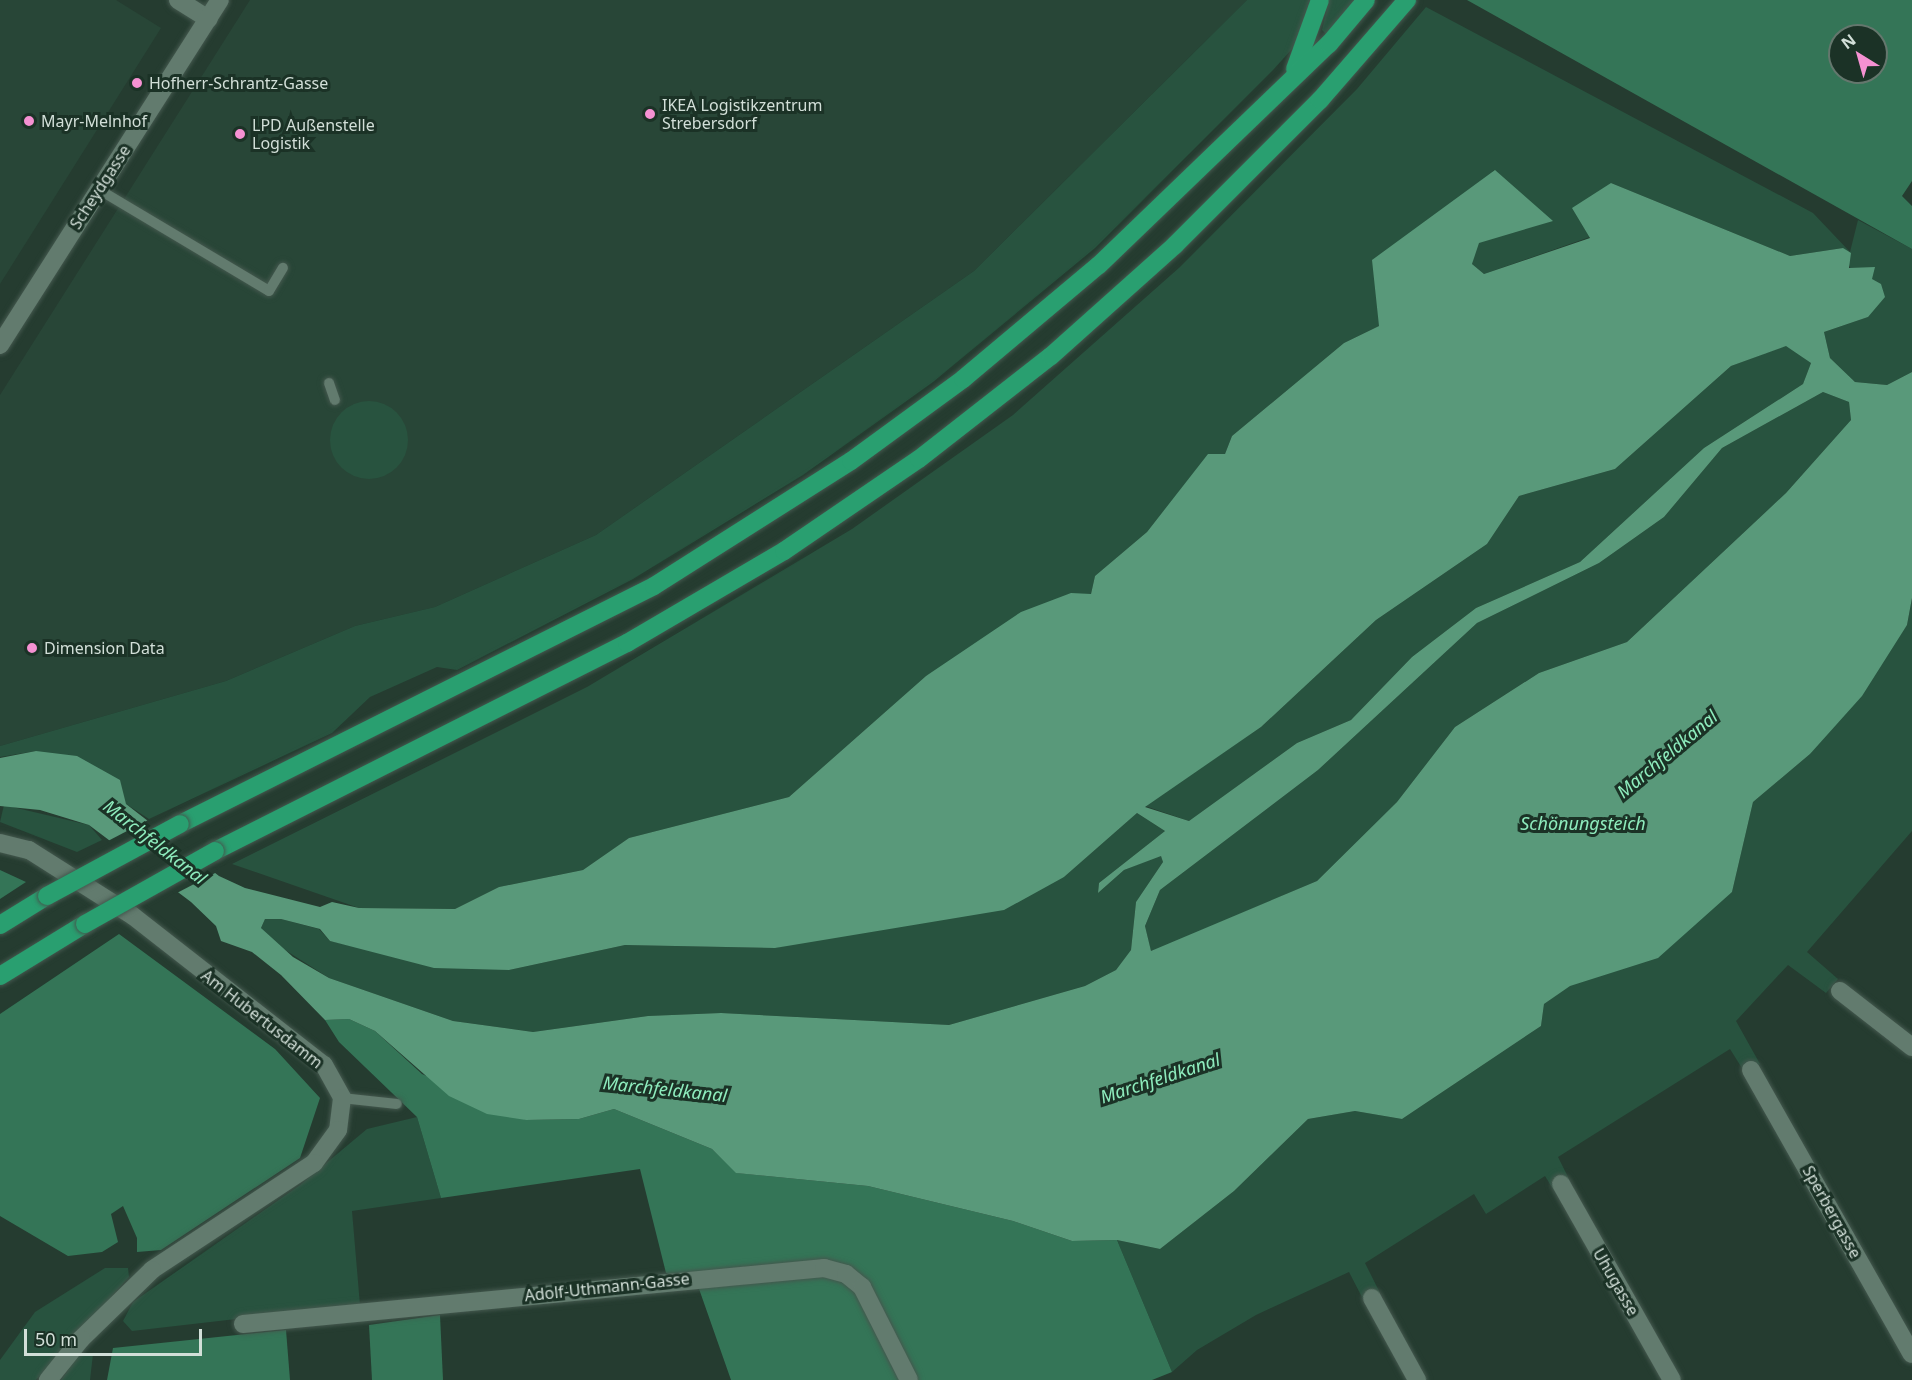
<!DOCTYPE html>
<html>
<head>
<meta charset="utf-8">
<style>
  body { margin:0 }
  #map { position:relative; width:1912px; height:1380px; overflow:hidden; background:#253c30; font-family:"Noto Sans",sans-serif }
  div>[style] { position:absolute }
  .built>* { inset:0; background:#284637 }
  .green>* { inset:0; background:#28533f }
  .round { border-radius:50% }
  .forest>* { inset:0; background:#347557 }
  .water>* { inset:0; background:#59997a }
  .pier>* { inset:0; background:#253c30 }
  .roads { filter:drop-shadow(0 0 2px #44584e) drop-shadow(0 0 2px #44584e) }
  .lane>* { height:10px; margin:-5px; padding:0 5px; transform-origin:5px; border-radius:5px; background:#627b6e }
  .street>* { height:18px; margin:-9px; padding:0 9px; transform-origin:9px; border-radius:9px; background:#627b6e }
  .highway>* { height:18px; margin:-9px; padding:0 9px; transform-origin:9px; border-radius:9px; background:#299f70 }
  .bridges { filter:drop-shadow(0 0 2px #44584e) drop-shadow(0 0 2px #44584e) }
  .highway-bridge>* { height:18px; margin:-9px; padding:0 9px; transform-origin:9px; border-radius:9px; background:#299f70 }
  .dots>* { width:16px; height:16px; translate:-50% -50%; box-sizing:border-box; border:3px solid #1b3226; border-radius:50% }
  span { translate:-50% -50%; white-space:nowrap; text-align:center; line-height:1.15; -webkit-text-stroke:6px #1b3226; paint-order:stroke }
  .poi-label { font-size:16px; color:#d2dfd8 }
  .left { translate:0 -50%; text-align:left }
  .street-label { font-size:16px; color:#d2dfd8 }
  .water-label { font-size:18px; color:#8eecbd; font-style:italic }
  .north { position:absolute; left:1828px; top:24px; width:60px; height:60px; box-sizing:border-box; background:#1b3226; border:2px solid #64776d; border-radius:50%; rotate:323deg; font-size:16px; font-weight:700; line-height:24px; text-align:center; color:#d2dfd8 }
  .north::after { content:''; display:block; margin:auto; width:21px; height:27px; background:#f591d2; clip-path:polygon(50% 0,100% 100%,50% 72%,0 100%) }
  .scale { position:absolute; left:24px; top:1329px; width:178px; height:27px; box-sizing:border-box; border:3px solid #d2dfd8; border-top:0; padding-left:8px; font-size:18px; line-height:21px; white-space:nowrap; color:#d2dfd8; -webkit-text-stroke:4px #1b3226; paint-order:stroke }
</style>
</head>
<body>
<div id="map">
  <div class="built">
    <div style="clip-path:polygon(0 0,116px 0,161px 28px,0 284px)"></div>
    <div style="clip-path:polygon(250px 0,1247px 0,974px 271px,596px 535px,435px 607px,355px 626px,226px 681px,0 746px,0 395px)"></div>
  </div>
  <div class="green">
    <div style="clip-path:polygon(1247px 0,1315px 0,1302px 38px,1273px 70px,1095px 248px,933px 382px,803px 475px,633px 579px,457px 670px,437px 667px,370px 697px,332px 733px,149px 819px,126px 804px,119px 790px,36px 751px,0 757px,0 746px,226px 681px,355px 626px,435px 607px,596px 535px,974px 271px)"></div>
    <div style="clip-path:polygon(1329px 0,1356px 0,1326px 34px,1322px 30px)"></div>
    <div style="clip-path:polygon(1426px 7px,1813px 213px,1850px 252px,1858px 220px,1912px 249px,1912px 372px,1887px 385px,1855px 382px,1830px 358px,1824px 332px,1868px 317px,1843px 248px,1790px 256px,1611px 183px,1590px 237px,1484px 274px,1472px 264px,1494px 170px,1379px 326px,1344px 343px,1232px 436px,1225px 454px,1208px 455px,1147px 532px,1095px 576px,1091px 594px,926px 676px,789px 797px,629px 838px,583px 870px,499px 887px,455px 909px,359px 908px,232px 864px,587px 687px,852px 529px,1013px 415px,1180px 267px,1357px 89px)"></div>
    <div style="clip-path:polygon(1787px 345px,1811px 363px,1803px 384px,1704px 448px,1580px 562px,1476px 608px,1412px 657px,1351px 720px,1297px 743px,1189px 821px,1145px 806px,1261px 727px,1376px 620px,1487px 544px,1519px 496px,1615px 469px,1731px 366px)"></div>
    <div style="clip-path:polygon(1823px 392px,1849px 402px,1851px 420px,1786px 493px,1627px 642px,1539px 673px,1455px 727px,1397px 802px,1317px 881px,1151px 952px,1145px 926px,1160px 890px,1318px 770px,1477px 623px,1599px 563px,1664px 517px,1722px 448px)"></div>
    <div class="round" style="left:330px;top:401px;width:78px;height:78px"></div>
    <div style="clip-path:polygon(1912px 598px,1912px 831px,1807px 952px,1838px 979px,1826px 993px,1788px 965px,1736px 1021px,1760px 1064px,1745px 1073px,1730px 1049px,1558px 1157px,1572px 1185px,1556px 1194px,1545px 1176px,1486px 1214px,1474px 1194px,1365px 1263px,1380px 1293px,1364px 1301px,1349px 1272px,1256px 1315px,1197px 1350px,1172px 1372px,1117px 1240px,1160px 1249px,1234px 1191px,1308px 1119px,1355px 1111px,1402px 1119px,1541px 1026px,1544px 1004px,1570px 985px,1608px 972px,1732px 892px,1753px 802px,1810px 754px,1907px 625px)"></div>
    <div style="clip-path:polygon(4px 805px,89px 825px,102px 840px,77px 852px,0 822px)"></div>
    <div style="clip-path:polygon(1137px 813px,1165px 831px,1099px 883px,1098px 893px,1124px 870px,1161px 855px,1163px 862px,1136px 902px,1131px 950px,1116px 970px,1085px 986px,949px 1025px,721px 1013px,648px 1016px,533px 1032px,453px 1021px,329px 978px,271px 941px,261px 928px,265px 919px,281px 919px,319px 929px,330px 941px,377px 952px,509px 970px,625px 945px,775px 948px,1064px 877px)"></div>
    <div style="clip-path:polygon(417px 1117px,441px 1198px,352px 1211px,360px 1305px,132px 1331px,123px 1321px,133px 1302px,300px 1185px,367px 1129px)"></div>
    <div style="clip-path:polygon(105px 1268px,128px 1268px,129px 1277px,36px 1380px,0 1380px,0 1360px,35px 1312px)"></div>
    <div style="clip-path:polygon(93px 1354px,90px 1380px,61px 1380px,79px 1355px)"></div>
  </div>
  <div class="forest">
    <div style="clip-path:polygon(evenodd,1467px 0,1912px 0,1912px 181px,1902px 196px,1912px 206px,1912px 249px,1467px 0,1840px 36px,1876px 36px,1876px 72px,1840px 72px,1840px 36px)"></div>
    <div style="clip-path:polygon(0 870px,26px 882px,0 899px)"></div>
    <div style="clip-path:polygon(119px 934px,275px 1049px,320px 1098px,300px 1158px,161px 1250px,137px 1252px,137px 1238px,123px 1206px,111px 1214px,118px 1242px,102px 1252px,68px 1256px,0 1216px,0 1014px)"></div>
    <div style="clip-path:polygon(349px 1019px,375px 1031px,422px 1074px,526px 1120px,579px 1119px,614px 1109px,712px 1149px,737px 1173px,868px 1186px,1013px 1221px,1072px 1241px,1117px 1240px,1172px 1372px,1152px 1380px,731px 1380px,698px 1286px,666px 1273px,640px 1169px,441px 1198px,417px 1117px,339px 1042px,325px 1020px)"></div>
    <div style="clip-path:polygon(440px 1315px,443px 1380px,372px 1380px,369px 1325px)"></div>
    <div style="clip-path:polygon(286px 1330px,290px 1380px,107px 1380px,113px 1348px)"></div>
  </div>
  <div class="water">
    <div style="clip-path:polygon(evenodd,1495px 170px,1553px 221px,1479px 243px,1472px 264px,1484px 274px,1590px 238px,1572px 208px,1611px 183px,1790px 256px,1843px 248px,1851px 253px,1849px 268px,1875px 267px,1872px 279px,1881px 284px,1885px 297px,1868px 317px,1824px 332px,1830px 358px,1855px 382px,1887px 385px,1912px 372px,1912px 598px,1907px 625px,1862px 696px,1810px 754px,1753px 802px,1732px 892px,1658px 958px,1570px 986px,1544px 1004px,1541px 1026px,1402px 1119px,1355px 1111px,1308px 1119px,1234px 1191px,1160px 1249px,1117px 1240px,1072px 1241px,1013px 1221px,868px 1186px,736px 1173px,712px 1149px,614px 1109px,579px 1119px,526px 1120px,487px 1114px,449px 1096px,375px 1031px,349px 1019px,325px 1020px,281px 975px,252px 952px,221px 941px,216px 926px,191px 902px,89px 825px,40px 810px,0 806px,0 758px,36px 751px,77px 756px,120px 780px,126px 804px,219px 876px,245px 888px,320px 907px,332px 902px,359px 908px,455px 909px,499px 887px,583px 870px,629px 838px,789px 797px,926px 676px,1021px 612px,1071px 593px,1091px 594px,1095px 576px,1147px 532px,1208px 454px,1225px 454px,1232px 436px,1344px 343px,1379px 326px,1372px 260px,1495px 170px,1786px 346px,1811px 363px,1803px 384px,1704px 448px,1580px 562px,1476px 608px,1412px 657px,1351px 720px,1297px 743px,1189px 821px,1145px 807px,1261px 727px,1376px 620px,1487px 544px,1519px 496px,1615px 469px,1731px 366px,1786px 346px,1495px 170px,1823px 392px,1849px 402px,1851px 420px,1786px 493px,1627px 642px,1539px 673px,1455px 727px,1397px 802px,1317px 881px,1151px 951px,1145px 926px,1160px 890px,1318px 770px,1477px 623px,1599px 563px,1664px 517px,1722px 448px,1823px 392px,1495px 170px,1137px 813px,1165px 831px,1099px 883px,1098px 893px,1124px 870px,1161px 856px,1163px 862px,1136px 902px,1131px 950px,1116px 970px,1085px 986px,949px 1025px,721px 1013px,648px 1016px,533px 1032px,453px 1021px,329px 978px,293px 957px,261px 928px,265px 919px,281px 919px,320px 929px,330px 941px,434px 968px,509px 970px,625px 945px,775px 948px,1004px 910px,1064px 877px,1137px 813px)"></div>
  </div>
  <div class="pier">
    <div style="clip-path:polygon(150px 819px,219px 871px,175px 894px,106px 842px)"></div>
  </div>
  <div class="roads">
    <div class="lane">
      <div style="left:98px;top:189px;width:199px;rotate:30.8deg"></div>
      <div style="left:269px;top:291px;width:27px;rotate:-59deg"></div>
      <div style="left:329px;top:383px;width:18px;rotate:71deg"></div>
      <div style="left:342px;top:1098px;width:55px;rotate:6.2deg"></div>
    </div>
    <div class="street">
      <div style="left:178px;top:0;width:36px;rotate:32deg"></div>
      <div style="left:0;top:345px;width:409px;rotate:-57.5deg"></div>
      <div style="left:0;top:843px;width:30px;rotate:14deg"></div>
      <div style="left:29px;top:850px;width:123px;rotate:32.4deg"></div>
      <div style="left:133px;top:916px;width:242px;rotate:38deg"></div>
      <div style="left:324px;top:1065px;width:38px;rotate:61deg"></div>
      <div style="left:342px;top:1098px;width:32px;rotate:97deg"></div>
      <div style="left:338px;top:1130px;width:41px;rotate:126deg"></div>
      <div style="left:314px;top:1163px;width:194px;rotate:146.6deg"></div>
      <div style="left:152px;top:1270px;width:99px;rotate:135.8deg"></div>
      <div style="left:81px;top:1339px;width:53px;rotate:128.8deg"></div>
      <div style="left:1840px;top:991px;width:91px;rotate:37.9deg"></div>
      <div style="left:1751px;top:1070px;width:326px;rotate:60.5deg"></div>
      <div style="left:1561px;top:1184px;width:225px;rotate:60.5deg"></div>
      <div style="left:1372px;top:1298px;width:94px;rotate:61.2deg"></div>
      <div style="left:243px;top:1324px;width:584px;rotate:-5.51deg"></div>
      <div style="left:824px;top:1268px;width:23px;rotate:15deg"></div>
      <div style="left:846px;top:1274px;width:21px;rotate:39deg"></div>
      <div style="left:862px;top:1287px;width:104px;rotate:63.2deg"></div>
    </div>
    <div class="highway">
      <div style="left:1295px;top:69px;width:73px;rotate:-70.1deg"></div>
      <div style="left:180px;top:824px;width:530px;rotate:-26.66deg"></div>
      <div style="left:654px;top:586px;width:233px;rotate:-32.4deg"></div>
      <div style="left:851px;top:461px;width:139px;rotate:-36.2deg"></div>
      <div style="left:963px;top:379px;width:177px;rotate:-40deg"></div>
      <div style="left:1099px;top:265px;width:319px;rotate:-43.9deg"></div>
      <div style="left:1329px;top:44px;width:57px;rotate:-49.9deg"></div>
      <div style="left:215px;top:851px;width:462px;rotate:-26.8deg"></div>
      <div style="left:627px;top:643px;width:182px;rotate:-30.4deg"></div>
      <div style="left:784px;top:551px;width:163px;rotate:-34.3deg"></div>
      <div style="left:919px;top:459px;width:167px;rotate:-38deg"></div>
      <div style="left:1051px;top:356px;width:166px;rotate:-41.8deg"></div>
      <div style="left:1175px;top:245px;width:205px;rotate:-45deg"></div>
      <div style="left:1320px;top:100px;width:133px;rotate:-49deg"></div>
      <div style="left:0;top:925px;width:55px;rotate:-31.7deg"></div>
      <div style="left:0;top:976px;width:100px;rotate:-31.5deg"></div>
    </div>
  </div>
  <div class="bridges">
    <div class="highway-bridge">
      <div style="left:47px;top:896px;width:151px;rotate:-28.4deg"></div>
      <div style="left:85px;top:924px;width:149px;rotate:-29.3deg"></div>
    </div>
  </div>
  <div class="dots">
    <div style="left:137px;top:83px;background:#f591d2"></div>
    <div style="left:650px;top:114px;background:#f591d2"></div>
    <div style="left:29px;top:121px;background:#f591d2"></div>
    <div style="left:240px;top:134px;background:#f591d2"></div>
    <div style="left:32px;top:648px;background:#f591d2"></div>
  </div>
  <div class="poi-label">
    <span class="left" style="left:149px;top:83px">Hofherr-Schrantz-Gasse</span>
    <span class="left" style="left:662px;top:114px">IKEA Logistikzentrum<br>Strebersdorf</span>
    <span class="left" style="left:41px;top:121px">Mayr-Melnhof</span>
    <span class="left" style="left:252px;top:134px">LPD Außenstelle<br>Logistik</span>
    <span class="left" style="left:44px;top:648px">Dimension Data</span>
  </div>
  <div class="street-label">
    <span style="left:100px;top:187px;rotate:-57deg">Scheydgasse</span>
    <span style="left:262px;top:1019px;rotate:38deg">Am Hubertusdamm</span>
    <span style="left:1832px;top:1212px;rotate:61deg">Sperbergasse</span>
    <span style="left:1616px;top:1282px;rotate:60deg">Uhugasse</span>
    <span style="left:607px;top:1287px;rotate:-6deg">Adolf-Uthmann-Gasse</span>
  </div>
  <div class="water-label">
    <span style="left:1667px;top:754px;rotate:-40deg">Marchfeldkanal</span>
    <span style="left:1583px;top:823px">Schönungsteich</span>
    <span style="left:155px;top:842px;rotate:38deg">Marchfeldkanal</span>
    <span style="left:1160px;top:1078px;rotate:-18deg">Marchfeldkanal</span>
    <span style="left:665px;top:1089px;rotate:6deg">Marchfeldkanal</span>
  </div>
  <div class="north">N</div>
  <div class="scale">50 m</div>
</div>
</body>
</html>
